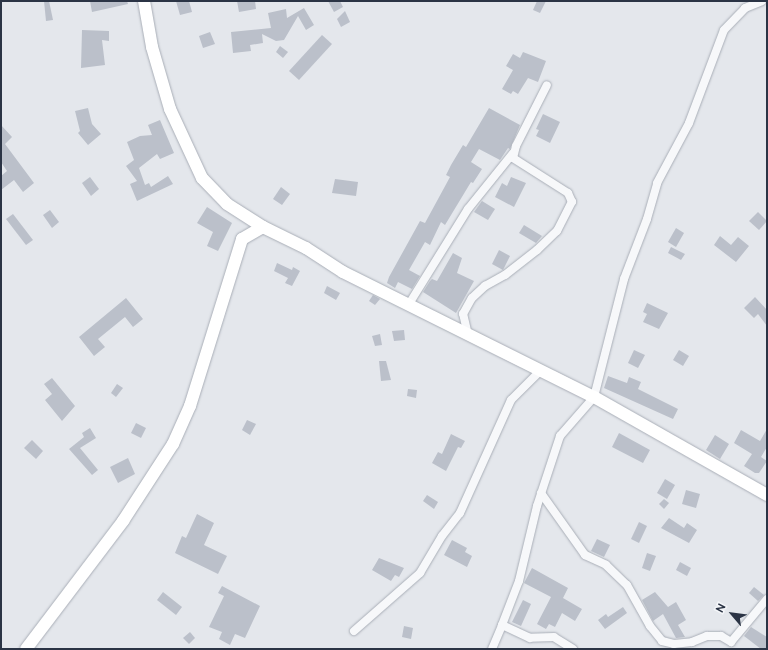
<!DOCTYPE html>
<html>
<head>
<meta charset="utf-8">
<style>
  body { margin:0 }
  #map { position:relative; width:768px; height:650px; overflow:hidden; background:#e4e7ec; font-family:Raleway,sans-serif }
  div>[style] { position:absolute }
  .building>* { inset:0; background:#bbc0ca }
  .roads { filter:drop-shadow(0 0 1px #a9aeb7) drop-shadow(0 0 1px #a9aeb7) }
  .street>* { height:8px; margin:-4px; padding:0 4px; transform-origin:4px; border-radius:4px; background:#f7f8fa }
  .secondary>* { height:12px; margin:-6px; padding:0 6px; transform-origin:6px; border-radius:6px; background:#fff }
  span { translate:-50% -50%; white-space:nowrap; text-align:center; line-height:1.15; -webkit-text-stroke:3px #f4f6f9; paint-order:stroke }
  .frame { position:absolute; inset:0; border:2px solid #2b3445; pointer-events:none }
  .north { position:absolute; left:712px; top:594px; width:40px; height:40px; -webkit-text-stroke:3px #f4f6f9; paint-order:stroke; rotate:298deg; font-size:11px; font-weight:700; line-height:16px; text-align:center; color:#2b3445 }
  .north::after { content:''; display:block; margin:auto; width:14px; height:18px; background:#2b3445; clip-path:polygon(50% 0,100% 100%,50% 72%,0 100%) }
</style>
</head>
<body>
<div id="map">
  <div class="building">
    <div style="clip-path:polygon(44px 1px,49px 1px,53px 20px,46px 21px)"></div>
    <div style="clip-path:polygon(90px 1px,127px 1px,128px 4px,92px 12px)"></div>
    <div style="clip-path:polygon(176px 1px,189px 1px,192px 12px,180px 15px)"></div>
    <div style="clip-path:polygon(237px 1px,255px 1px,256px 9px,239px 12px)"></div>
    <div style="clip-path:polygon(328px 1px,340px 1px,343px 7px,334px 12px)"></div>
    <div style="clip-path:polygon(537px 1px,546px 1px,540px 13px,533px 10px)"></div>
    <div style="clip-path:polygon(304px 8px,314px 25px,306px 30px,298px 16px,284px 40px,276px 41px,262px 34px,263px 43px,250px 45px,251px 51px,233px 53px,231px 32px,271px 28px,268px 13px,286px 9px,287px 18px)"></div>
    <div style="clip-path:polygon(345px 11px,350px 22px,341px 27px,337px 19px)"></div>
    <div style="clip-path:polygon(82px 30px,109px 31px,109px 41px,102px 40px,105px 65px,81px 68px)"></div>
    <div style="clip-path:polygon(210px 32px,215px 44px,203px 48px,199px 36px)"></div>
    <div style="clip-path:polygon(322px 35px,332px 44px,299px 80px,289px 71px)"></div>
    <div style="clip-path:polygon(280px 46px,288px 52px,283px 58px,276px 52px)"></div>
    <div style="clip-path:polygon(523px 52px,546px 61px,538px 82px,528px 78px,518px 94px,513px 91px,511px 94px,502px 89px,513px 70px,506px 66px,513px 54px,520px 58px)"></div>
    <div style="clip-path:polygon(88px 108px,92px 124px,101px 134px,88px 145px,78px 133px,80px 131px,75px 111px)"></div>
    <div style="clip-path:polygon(489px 108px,520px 125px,510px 149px,508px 148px,500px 160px,479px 149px,471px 162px,482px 169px,473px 183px,471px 182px,445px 225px,441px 222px,430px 245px,425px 242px,409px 270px,420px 276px,412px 289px,398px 282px,395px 288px,387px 283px,389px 277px,420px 221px,425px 223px,450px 177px,446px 175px,451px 165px,463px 145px,466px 147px)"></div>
    <div style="clip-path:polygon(543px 114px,560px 122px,550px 143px,536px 136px,539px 130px,536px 129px)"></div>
    <div style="clip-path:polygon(160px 120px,174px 153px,160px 159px,157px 154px,139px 168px,145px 185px,149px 183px,151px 187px,168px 176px,173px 184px,137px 201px,130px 184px,137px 181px,126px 166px,134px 160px,127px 142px,140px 136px,152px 135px,148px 125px)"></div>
    <div style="clip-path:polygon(1px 125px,12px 137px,5px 144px,34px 183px,23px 192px,14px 180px,1px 190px,1px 176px,7px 171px,1px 162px)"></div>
    <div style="clip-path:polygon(90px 177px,99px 189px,91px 196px,82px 183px)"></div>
    <div style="clip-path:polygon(511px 177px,526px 183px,514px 207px,495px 197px,502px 183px,507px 186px)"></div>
    <div style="clip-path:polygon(335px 179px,358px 182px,356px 196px,332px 193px)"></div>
    <div style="clip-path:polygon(281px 187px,290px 194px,282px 205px,273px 199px)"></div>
    <div style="clip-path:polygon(482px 201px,495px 209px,488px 220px,474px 212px)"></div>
    <div style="clip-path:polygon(207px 207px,232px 223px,218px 251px,207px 246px,213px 232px,197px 223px)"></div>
    <div style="clip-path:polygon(50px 210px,59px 222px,52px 228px,43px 215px)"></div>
    <div style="clip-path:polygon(758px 212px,767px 221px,759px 230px,749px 221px)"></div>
    <div style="clip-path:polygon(13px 214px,33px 240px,26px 245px,6px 219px)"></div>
    <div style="clip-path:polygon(524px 225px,542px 236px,536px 243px,519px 233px)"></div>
    <div style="clip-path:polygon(676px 228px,684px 233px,676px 247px,668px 242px)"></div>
    <div style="clip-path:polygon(720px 236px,731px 245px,738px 237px,749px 246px,736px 262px,714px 245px)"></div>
    <div style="clip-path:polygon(671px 247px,685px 254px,681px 260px,668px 253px)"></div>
    <div style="clip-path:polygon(499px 250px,510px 256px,503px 270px,492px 264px)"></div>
    <div style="clip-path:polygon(453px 253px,462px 258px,457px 273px,474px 281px,456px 313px,423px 292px,430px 281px,432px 279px,437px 281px)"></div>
    <div style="clip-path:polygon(277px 263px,292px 270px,293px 267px,300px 271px,292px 286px,285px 283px,288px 278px,274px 271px)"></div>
    <div style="clip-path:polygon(327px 286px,340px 293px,336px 300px,324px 293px)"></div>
    <div style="clip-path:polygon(373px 295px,380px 299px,375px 305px,369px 301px)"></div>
    <div style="clip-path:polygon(755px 297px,767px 310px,767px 326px,758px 314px,754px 318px,744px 308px)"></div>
    <div style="clip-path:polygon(126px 298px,143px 319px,133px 327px,125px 317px,98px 339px,105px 347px,94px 356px,79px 337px)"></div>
    <div style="clip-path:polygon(647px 303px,668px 313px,659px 329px,643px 322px,647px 314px,643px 312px)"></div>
    <div style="clip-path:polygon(404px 330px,405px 340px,394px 341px,392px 331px)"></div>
    <div style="clip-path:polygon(380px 334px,382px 345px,375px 346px,372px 336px)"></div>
    <div style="clip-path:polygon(634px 350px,645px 355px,638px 368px,628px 363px)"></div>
    <div style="clip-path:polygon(679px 350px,689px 356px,683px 366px,673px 360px)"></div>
    <div style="clip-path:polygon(379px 361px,386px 361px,391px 380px,381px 381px)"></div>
    <div style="clip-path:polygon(608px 376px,627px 383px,629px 377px,641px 382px,638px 389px,678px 409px,673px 419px,604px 388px)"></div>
    <div style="clip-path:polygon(52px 378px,75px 406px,62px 421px,45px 400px,52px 394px,44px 384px)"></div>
    <div style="clip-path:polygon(117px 384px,123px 388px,116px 397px,111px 393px)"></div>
    <div style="clip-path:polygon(408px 389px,417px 390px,416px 398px,407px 396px)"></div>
    <div style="clip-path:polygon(247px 420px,256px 424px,250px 435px,242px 430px)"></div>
    <div style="clip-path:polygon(136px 423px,146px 428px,141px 438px,131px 433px)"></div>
    <div style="clip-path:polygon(90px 428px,96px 438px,80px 448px,98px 470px,92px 475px,69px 449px,84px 437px,82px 433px)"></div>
    <div style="clip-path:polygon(767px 429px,767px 447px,761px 457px,767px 461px,759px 473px,755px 473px,744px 466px,752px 454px,734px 443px,741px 430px,760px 441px)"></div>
    <div style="clip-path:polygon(619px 433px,650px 450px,643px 463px,612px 447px)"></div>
    <div style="clip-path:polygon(451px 434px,465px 441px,461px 448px,458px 447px,446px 471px,432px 463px,438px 452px,442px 454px)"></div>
    <div style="clip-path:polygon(715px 435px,729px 444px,720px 459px,706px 450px)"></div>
    <div style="clip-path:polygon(32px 440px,43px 451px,36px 459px,24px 448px)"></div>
    <div style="clip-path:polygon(128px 458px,135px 474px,118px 483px,110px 467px)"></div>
    <div style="clip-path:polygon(665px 479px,675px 485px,667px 499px,657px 493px)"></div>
    <div style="clip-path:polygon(686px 490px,700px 494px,696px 508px,682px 504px)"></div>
    <div style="clip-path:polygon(427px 495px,438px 502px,434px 509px,423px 501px)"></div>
    <div style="clip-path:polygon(664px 499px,669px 503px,664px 509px,659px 504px)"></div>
    <div style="clip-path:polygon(197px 514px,214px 523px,204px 545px,227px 556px,218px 574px,175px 553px,182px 536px,186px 538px)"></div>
    <div style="clip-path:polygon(669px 518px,684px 528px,687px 523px,697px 530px,689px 543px,661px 528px)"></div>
    <div style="clip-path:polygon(639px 522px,647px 526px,639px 543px,631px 539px)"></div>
    <div style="clip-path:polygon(597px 539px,610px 545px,604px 557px,591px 551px)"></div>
    <div style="clip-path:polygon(452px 540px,467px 548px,465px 552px,472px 556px,467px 567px,444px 555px)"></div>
    <div style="clip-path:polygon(647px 553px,656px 556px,650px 571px,642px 568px)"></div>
    <div style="clip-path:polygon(379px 558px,404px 568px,399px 577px,395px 575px,391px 581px,372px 570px)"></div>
    <div style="clip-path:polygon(680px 562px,691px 568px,687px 576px,676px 570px)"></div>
    <div style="clip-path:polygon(532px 568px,568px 588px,563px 598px,582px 609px,575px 621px,562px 613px,555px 627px,549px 624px,546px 629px,537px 624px,551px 597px,524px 583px)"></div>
    <div style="clip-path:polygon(222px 586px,260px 606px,245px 638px,235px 634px,230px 645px,219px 639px,222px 632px,209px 627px,224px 596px,218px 593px)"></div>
    <div style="clip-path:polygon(754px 587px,764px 595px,758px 601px,749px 593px)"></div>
    <div style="clip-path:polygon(163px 592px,182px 607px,176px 615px,157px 600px)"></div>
    <div style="clip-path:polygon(655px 592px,668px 607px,676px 602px,686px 620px,678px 625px,685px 637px,676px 638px,663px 614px,653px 621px,642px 600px)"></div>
    <div style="clip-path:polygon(523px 600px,531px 604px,521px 626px,512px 622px)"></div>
    <div style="clip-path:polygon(623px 607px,627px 613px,605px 629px,598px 620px,606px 614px,608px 617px)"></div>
    <div style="clip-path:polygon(404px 626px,413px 628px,411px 639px,402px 637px)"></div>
    <div style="clip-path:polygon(751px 627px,767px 637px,767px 649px,761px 649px,744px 636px)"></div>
    <div style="clip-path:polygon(190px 632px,195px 638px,189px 644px,183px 638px)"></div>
  </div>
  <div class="roads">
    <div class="street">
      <div style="left:409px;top:304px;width:112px;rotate:-58.2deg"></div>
      <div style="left:468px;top:209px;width:72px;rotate:-51.2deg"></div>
      <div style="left:468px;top:335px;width:22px;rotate:-103deg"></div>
      <div style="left:463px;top:314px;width:18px;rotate:-61deg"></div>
      <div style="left:472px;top:298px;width:18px;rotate:-43deg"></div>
      <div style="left:485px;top:286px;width:23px;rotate:-29deg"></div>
      <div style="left:505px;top:275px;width:41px;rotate:-38deg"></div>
      <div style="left:537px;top:250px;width:28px;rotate:-44deg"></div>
      <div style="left:557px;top:231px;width:33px;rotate:-63deg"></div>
      <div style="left:572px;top:202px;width:10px;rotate:-114deg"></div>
      <div style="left:568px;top:193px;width:65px;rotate:-147.5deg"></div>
      <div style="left:513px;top:158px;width:12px;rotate:-76deg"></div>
      <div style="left:516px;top:146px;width:68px;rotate:-63.1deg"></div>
      <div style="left:541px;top:493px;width:76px;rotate:54.6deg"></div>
      <div style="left:585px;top:555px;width:23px;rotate:25deg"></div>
      <div style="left:606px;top:565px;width:29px;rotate:44deg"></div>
      <div style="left:627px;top:585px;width:47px;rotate:60.7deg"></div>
      <div style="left:650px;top:626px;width:19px;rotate:51deg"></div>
      <div style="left:662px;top:641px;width:12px;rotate:14deg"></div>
      <div style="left:674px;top:644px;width:18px;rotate:-6deg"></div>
      <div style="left:692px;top:642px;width:16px;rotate:-22deg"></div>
      <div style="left:707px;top:636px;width:14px"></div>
      <div style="left:721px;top:636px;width:12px;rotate:31deg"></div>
      <div style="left:731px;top:642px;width:56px;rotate:-50.1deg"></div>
      <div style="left:354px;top:631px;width:88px;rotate:-41.3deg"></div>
      <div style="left:420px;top:573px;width:43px;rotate:-59.3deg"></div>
      <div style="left:442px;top:536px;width:29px;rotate:-52deg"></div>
      <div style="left:460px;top:513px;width:124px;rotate:-65.7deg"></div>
      <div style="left:511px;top:400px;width:42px;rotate:-45deg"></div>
      <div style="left:492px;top:649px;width:26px;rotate:-67deg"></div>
      <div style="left:573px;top:649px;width:22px;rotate:-148deg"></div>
      <div style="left:554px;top:637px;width:24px;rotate:178deg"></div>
      <div style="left:530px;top:638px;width:31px;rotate:-155deg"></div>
      <div style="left:502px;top:625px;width:47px;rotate:-68.9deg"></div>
      <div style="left:519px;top:581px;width:77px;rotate:-76.5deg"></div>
      <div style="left:537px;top:506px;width:74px;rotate:-71.8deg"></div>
      <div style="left:560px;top:436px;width:52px;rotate:-48.9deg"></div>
      <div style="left:594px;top:397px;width:122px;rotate:-75.7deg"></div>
      <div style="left:624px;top:279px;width:64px;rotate:-69deg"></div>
      <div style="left:647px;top:219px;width:37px;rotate:-74deg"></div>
      <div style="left:657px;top:183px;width:68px;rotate:-61.9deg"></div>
      <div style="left:689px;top:123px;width:99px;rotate:-69.4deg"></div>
      <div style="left:724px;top:30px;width:30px;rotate:-46deg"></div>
      <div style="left:745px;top:8px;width:18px;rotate:-22deg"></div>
    </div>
    <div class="secondary">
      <div style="left:144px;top:1px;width:47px;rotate:80.1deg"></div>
      <div style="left:152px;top:47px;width:65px;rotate:73.8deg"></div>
      <div style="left:170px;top:109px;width:76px;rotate:65.1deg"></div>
      <div style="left:202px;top:178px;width:36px;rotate:46deg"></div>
      <div style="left:227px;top:204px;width:43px;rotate:32.6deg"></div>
      <div style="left:263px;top:227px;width:48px;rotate:26deg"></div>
      <div style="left:306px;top:248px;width:44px;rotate:33deg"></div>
      <div style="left:343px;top:272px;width:280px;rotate:26.5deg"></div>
      <div style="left:594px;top:397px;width:199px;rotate:29.5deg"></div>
      <div style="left:26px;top:649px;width:161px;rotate:-52.8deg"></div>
      <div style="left:123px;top:521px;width:92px;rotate:-57deg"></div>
      <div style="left:173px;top:444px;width:42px;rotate:-65.9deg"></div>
      <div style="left:190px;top:406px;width:175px;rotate:-72.7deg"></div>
      <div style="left:242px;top:239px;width:24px;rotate:-30deg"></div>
    </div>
  </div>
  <div class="frame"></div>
  <div class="north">N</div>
</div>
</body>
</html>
